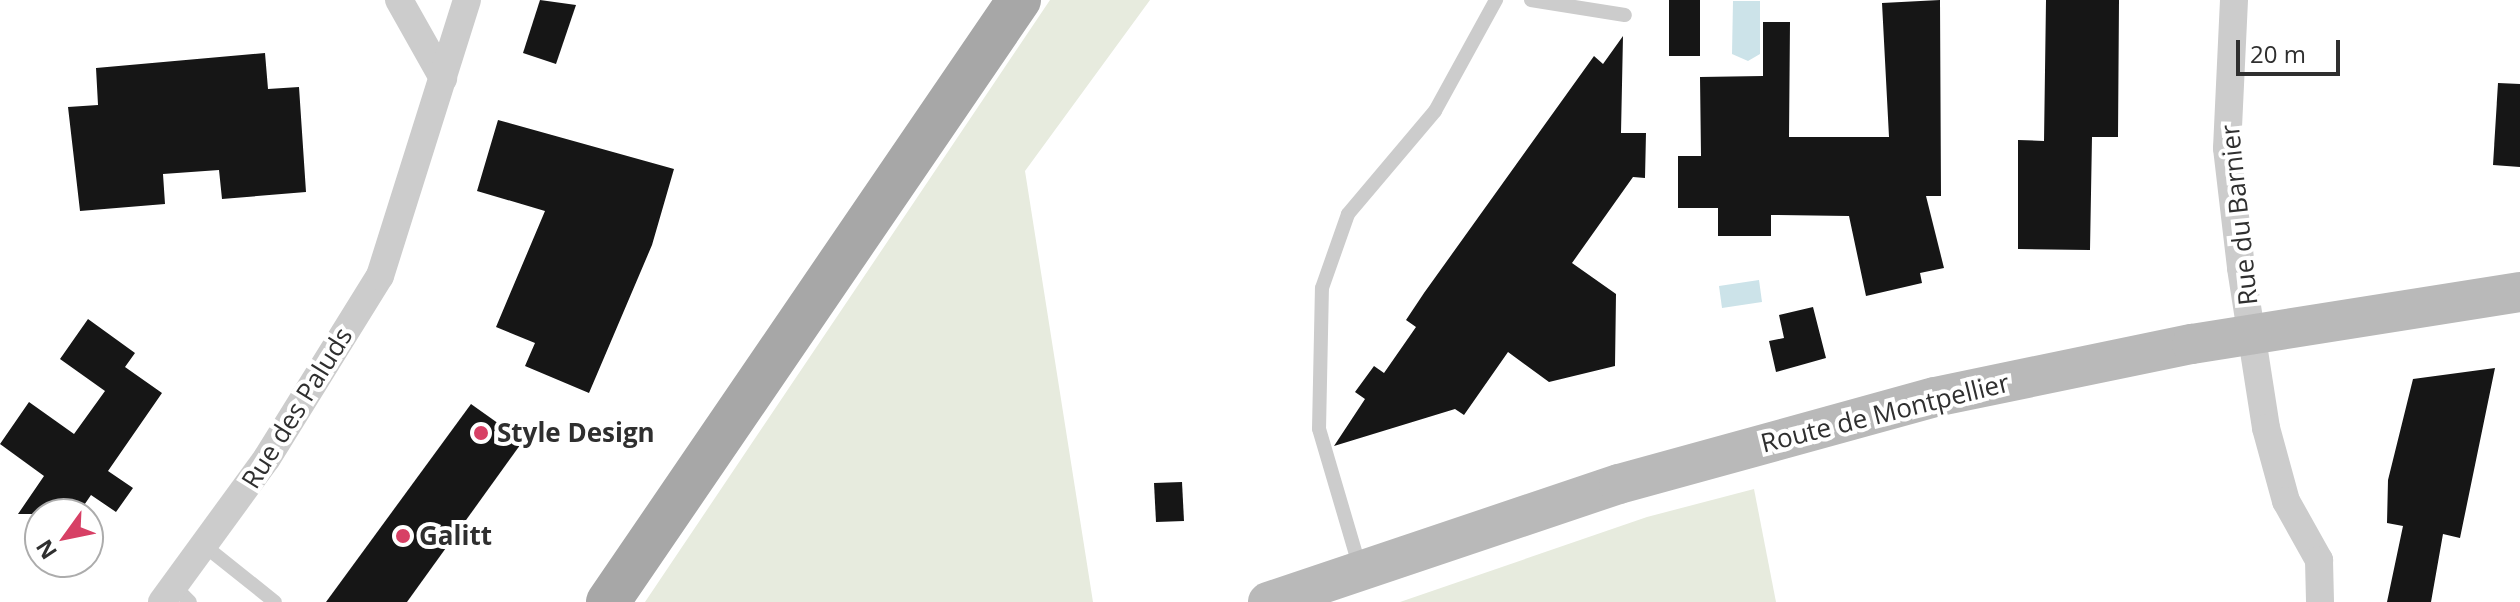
<!DOCTYPE html>
<html>
<head>
<meta charset="utf-8">
<style>
  body { margin:0 }
  #map { position:relative; width:2520px; height:602px; overflow:hidden; background:#fff; font-family:"Open Sans",sans-serif }
  div>[style] { position:absolute }
  .green>* { inset:0; background:#e7ebde }
  .water>* { inset:0; background:#cce3e9 }
  .building>* { inset:0; background:#161616 }
  .lane>* { height:14px; margin:-7px; padding:0 7px; transform-origin:7px; border-radius:7px; background:#ccc }
  .street>* { height:28px; margin:-14px; padding:0 14px; transform-origin:14px; border-radius:14px; background:#ccc }
  .secondary>* { height:40px; margin:-20px; padding:0 20px; transform-origin:20px; border-radius:20px; background:#b9b9b9 }
  .primary>* { height:44px; margin:-22px; padding:0 22px; transform-origin:22px; border-radius:22px; background:#a7a7a7 }
  .dots>* { width:22px; height:22px; translate:-50% -50%; box-sizing:border-box; border:4px solid #fff; border-radius:50% }
  span { translate:-50% -50%; white-space:nowrap; text-align:center; line-height:1.15; -webkit-text-stroke:8px #fff; paint-order:stroke }
  .street-label { font-size:26px; color:#2f2f2f }
  .poi-label { font-size:26px; color:#2f2f2f; font-weight:700 }
  .left { translate:0 -50%; text-align:left }
  .north { position:absolute; left:24px; top:498px; width:80px; height:80px; box-sizing:border-box; background:#fff; border:2px solid #acacac; border-radius:50%; rotate:237deg; font-size:22px; font-weight:700; line-height:32px; text-align:center; color:#2f2f2f }
  .north::after { content:''; display:block; margin:auto; width:28px; height:36px; background:#d74065; clip-path:polygon(50% 0,100% 100%,50% 72%,0 100%) }
  .scale { position:absolute; left:2236px; top:40px; width:104px; height:36px; box-sizing:border-box; border:4px solid #2f2f2f; border-top:0; padding-left:10px; font-size:24px; line-height:28px; white-space:nowrap; color:#2f2f2f; -webkit-text-stroke:6px #fff; paint-order:stroke }
</style>
</head>
<body>
<div id="map">
  <div class="green">
    <div style="clip-path:polygon(1050px 0,1150px 0,1025px 171px,1093px 602px,645px 602px)"></div>
    <div style="clip-path:polygon(1754px 489px,1776px 602px,1400px 602px,1647px 517px)"></div>
  </div>
  <div class="water">
    <div style="clip-path:polygon(1733px 1px,1760px 1px,1760px 54px,1748px 61px,1732px 54px)"></div>
    <div style="clip-path:polygon(1759px 280px,1762px 302px,1722px 308px,1719px 286px)"></div>
  </div>
  <div class="building">
    <div style="clip-path:polygon(540px 0,576px 5px,556px 64px,523px 53px)"></div>
    <div style="clip-path:polygon(1669px 0,1700px 0,1700px 56px,1669px 56px)"></div>
    <div style="clip-path:polygon(1940px 0,1941px 196px,1926px 196px,1944px 268px,1920px 273px,1922px 283px,1866px 296px,1849px 216px,1771px 215px,1771px 236px,1718px 236px,1718px 208px,1678px 208px,1678px 156px,1701px 156px,1700px 77px,1763px 76px,1763px 22px,1790px 22px,1789px 137px,1889px 137px,1882px 3px)"></div>
    <div style="clip-path:polygon(2046px 0,2119px 0,2118px 137px,2092px 137px,2090px 250px,2018px 249px,2018px 140px,2044px 141px)"></div>
    <div style="clip-path:polygon(1623px 36px,1621px 133px,1646px 133px,1645px 178px,1633px 177px,1572px 263px,1616px 294px,1615px 366px,1549px 382px,1508px 352px,1464px 415px,1455px 409px,1334px 446px,1365px 399px,1355px 392px,1374px 366px,1384px 373px,1416px 327px,1406px 320px,1424px 293px,1594px 56px,1603px 64px)"></div>
    <div style="clip-path:polygon(265px 53px,268px 89px,299px 87px,306px 192px,222px 199px,219px 170px,163px 174px,165px 204px,80px 211px,68px 107px,98px 105px,96px 68px)"></div>
    <div style="clip-path:polygon(2498px 83px,2520px 84px,2520px 167px,2493px 165px)"></div>
    <div style="clip-path:polygon(498px 120px,674px 169px,652px 245px,589px 393px,525px 366px,535px 343px,496px 327px,545px 211px,477px 191px)"></div>
    <div style="clip-path:polygon(1813px 307px,1826px 358px,1776px 372px,1769px 341px,1784px 338px,1779px 315px)"></div>
    <div style="clip-path:polygon(88px 319px,135px 353px,125px 367px,162px 393px,108px 471px,133px 488px,116px 512px,91px 495px,78px 514px,18px 514px,44px 476px,0 444px,29px 402px,74px 434px,105px 391px,60px 359px)"></div>
    <div style="clip-path:polygon(2495px 368px,2460px 538px,2443px 534px,2431px 602px,2387px 602px,2403px 526px,2387px 523px,2388px 480px,2413px 379px)"></div>
    <div style="clip-path:polygon(471px 404px,523px 441px,407px 602px,326px 602px)"></div>
    <div style="clip-path:polygon(1182px 482px,1184px 521px,1156px 522px,1154px 483px)"></div>
  </div>
  <div class="lane">
    <div style="left:1531px;top:0;width:95px;rotate:9.1deg"></div>
    <div style="left:206px;top:547px;width:88px;rotate:38.6deg"></div>
    <div style="left:1360px;top:568px;width:145px;rotate:-106.4deg"></div>
    <div style="left:1319px;top:429px;width:141px;rotate:-88.8deg"></div>
    <div style="left:1322px;top:288px;width:78px;rotate:-70.6deg"></div>
    <div style="left:1348px;top:214px;width:135px;rotate:-49.8deg"></div>
    <div style="left:1435px;top:111px;width:127px;rotate:-61.2deg"></div>
    <div style="left:175px;top:587px;width:21px;rotate:45deg"></div>
  </div>
  <div class="street">
    <div style="left:399px;top:0;width:90px;rotate:60.6deg"></div>
    <div style="left:2234px;top:0;width:148px;rotate:92.7deg"></div>
    <div style="left:2227px;top:148px;width:121px;rotate:83.3deg"></div>
    <div style="left:2241px;top:268px;width:162px;rotate:81.1deg"></div>
    <div style="left:2266px;top:428px;width:76px;rotate:74.7deg"></div>
    <div style="left:2286px;top:501px;width:68px;rotate:60.8deg"></div>
    <div style="left:2319px;top:560px;width:42px;rotate:88.6deg"></div>
    <div style="left:162px;top:602px;width:178px;rotate:-53.9deg"></div>
    <div style="left:267px;top:458px;width:214px;rotate:-58.2deg"></div>
    <div style="left:380px;top:276px;width:289px;rotate:-72.5deg"></div>
  </div>
  <div class="secondary">
    <div style="left:1268px;top:602px;width:370px;rotate:-18.6deg"></div>
    <div style="left:1619px;top:484px;width:328px;rotate:-15.4deg"></div>
    <div style="left:1935px;top:397px;width:262px;rotate:-11.7deg"></div>
    <div style="left:2192px;top:344px;width:332px;rotate:-9deg"></div>
  </div>
  <div class="primary">
    <div style="left:608px;top:602px;width:729px;rotate:-55.68deg"></div>
  </div>
  <div class="dots">
    <div style="left:481px;top:433px;background:#d74065"></div>
    <div style="left:403px;top:536px;background:#d74065"></div>
  </div>
  <div class="street-label">
    <span style="left:2239px;top:215px;rotate:-96deg">Rue du Barnier</span>
    <span style="left:297px;top:408px;rotate:-58deg">Rue des Paluds</span>
    <span style="left:1885px;top:413px;rotate:-14deg">Route de Montpellier</span>
  </div>
  <div class="poi-label">
    <span class="left" style="left:497px;top:433px">Style Design</span>
    <span class="left" style="left:419px;top:536px">Galitt</span>
  </div>
  <div class="north">N</div>
  <div class="scale">20 m</div>
</div>
</body>
</html>
